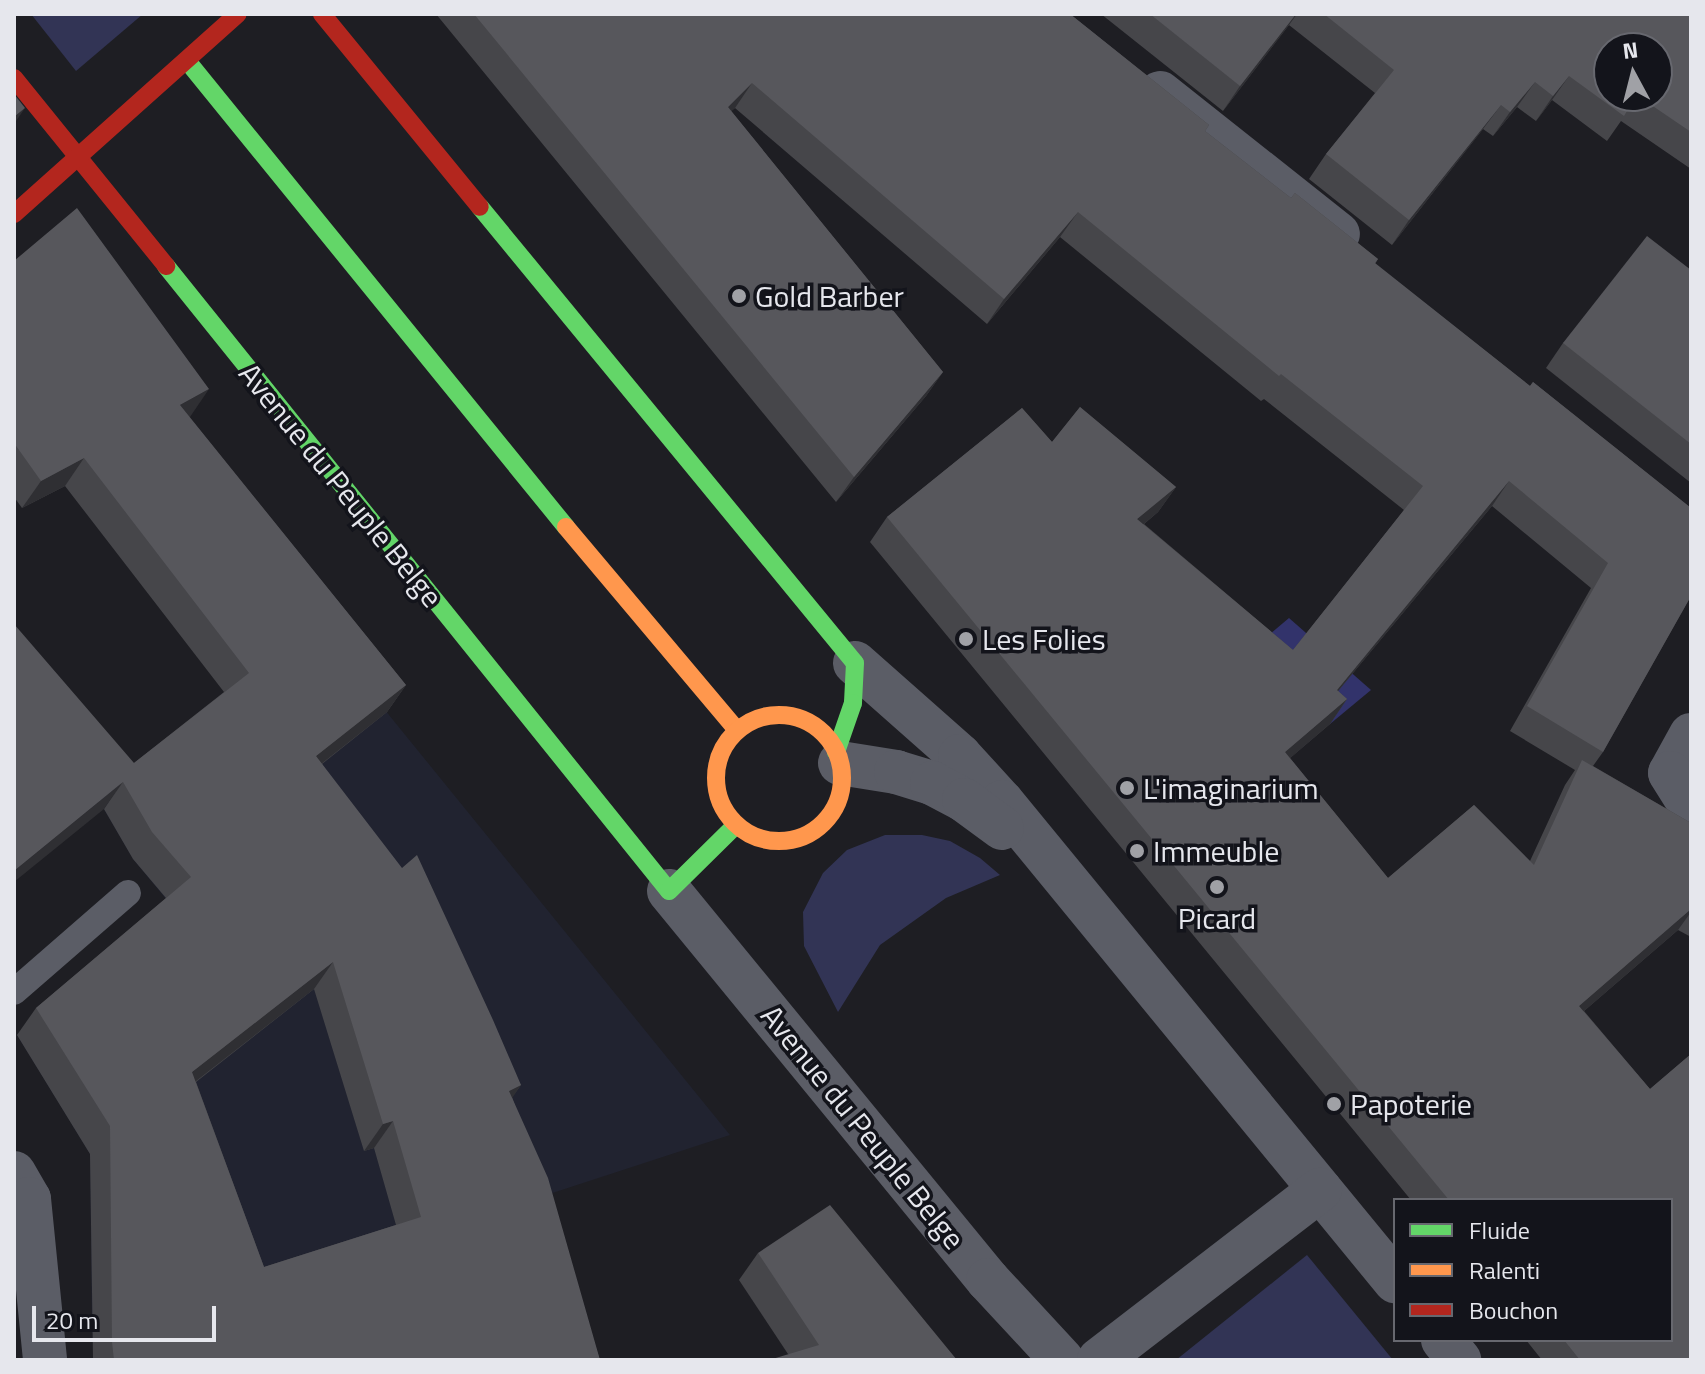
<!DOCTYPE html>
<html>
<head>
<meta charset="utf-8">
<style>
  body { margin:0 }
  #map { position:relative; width:1705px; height:1374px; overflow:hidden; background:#1e1e23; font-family:"Titillium Web",sans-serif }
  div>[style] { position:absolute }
  .built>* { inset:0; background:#212330 }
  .green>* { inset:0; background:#323455 }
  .water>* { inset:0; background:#32336b }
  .lane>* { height:26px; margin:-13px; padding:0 13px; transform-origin:13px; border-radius:13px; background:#5b5d66 }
  .street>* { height:44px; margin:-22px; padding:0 22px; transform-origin:22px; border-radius:22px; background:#5b5d66 }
  .fast>* { height:18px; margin:-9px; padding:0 9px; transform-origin:9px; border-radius:9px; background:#63d668 }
  .slow>* { height:18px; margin:-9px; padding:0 9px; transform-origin:9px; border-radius:9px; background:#ff974d }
  .slow>.ring { margin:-9px; padding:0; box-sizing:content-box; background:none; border:18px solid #ff974d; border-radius:50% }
  .jam>* { height:18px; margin:-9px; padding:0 9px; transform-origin:9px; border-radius:9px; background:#b3261e }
  .wall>* { inset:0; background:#46464a }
  .shaded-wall>* { inset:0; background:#2f2f33 }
  .building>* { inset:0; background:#57575c }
  .dots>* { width:22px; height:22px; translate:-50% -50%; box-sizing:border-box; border:4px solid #13141b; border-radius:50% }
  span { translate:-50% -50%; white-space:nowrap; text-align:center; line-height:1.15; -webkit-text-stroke:7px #13141b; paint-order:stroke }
  .poi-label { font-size:30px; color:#e6e7ed }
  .left { translate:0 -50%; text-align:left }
  .street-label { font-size:30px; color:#e6e7ed }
  .frame { position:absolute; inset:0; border:16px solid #e6e7ed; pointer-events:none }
  .legend { position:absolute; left:1393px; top:1198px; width:280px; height:144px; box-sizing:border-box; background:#13141b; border:2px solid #67686f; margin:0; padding:10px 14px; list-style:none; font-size:24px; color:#e6e7ed }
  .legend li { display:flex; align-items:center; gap:16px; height:40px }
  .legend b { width:40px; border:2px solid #67686f }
  .north { position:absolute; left:1593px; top:32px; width:80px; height:80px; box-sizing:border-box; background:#13141b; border:2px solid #67686f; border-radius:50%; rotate:353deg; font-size:22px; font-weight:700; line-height:32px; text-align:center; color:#e6e7ed }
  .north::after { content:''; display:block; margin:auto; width:28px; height:36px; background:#a0a1a6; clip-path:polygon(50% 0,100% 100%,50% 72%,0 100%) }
  .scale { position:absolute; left:32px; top:1306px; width:184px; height:36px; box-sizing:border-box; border:4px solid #e6e7ed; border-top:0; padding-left:10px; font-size:24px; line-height:28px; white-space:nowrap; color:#e6e7ed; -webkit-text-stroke:6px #13141b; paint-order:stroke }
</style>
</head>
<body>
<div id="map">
  <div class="built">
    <div style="clip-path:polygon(320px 630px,730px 1135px,152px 1324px,92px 1333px,90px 1154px,17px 1035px,171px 905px,133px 859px,99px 801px)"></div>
  </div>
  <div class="green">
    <div style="clip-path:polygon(31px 14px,143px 14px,76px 71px)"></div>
    <div style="clip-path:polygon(885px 835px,922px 835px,950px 841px,980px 858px,1000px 875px,946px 898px,880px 945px,838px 1012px,804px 946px,803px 912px,823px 873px,847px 850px)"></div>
    <div style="clip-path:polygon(1307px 1255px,1393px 1360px,1176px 1360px)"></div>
  </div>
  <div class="water">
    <div style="clip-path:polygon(1289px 618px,1371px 690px,1330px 724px,1250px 651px)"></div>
  </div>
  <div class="lane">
    <div style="left:14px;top:992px;width:151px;rotate:-41deg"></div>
  </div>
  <div class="street">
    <div style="left:1160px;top:93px;width:227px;rotate:38.4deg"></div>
    <div style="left:855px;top:663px;width:140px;rotate:41.5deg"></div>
    <div style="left:960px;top:756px;width:62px;rotate:47.6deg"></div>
    <div style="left:1002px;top:802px;width:620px;rotate:50.63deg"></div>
    <div style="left:1691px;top:735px;width:43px;rotate:118.9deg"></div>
    <div style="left:1670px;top:773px;width:40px;rotate:58deg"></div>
    <div style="left:840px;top:763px;width:57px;rotate:9.1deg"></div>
    <div style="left:896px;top:772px;width:38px;rotate:17deg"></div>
    <div style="left:932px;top:783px;width:36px;rotate:28deg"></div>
    <div style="left:964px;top:800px;width:47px;rotate:36.4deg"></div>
    <div style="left:669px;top:891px;width:503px;rotate:50.65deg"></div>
    <div style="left:988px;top:1280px;width:109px;rotate:47.2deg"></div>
    <div style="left:14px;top:1173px;width:30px;rotate:60deg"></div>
    <div style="left:29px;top:1199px;width:162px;rotate:84.3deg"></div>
    <div style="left:1443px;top:1340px;width:26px;rotate:51deg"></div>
    <div style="left:1099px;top:1360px;width:279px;rotate:-37.6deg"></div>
  </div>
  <div class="fast">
    <div style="left:188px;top:62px;width:599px;rotate:50.89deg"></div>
    <div style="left:480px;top:207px;width:590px;rotate:50.57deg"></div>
    <div style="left:855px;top:663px;width:40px;rotate:92.9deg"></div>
    <div style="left:853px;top:703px;width:52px;rotate:109.1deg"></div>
    <div style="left:166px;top:266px;width:802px;rotate:51.17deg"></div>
    <div style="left:669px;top:891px;width:94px;rotate:-44.6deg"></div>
  </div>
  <div class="slow">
    <div style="left:566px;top:527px;width:265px;rotate:49.9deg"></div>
    <div class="ring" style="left:716px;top:715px;width:108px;height:108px"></div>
  </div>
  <div class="jam">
    <div style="left:322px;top:14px;width:249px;rotate:50.7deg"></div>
    <div style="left:14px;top:78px;width:242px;rotate:51deg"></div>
    <div style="left:14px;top:214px;width:300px;rotate:-41.8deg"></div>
  </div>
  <div class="wall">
    <div style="clip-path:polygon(evenodd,436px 14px,1070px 14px,1209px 125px,1205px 131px,1291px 198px,1295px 193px,1378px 259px,1375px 264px,1530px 386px,1533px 382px,1691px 508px,1691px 596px,1603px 752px,1593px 766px,1691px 823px,1691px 937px,1678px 930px,1584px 1011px,1650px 1089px,1691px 1054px,1691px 1360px,1542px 1360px,1526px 1340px,1671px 1340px,1671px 1200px,1411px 1200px,870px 542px,887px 517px,1022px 408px,1052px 442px,1080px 407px,1176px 487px,1158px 512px,1144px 524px,1293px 650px,1404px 510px,1264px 399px,1261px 401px,1060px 237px,987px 324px,735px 108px,731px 111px,943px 372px,926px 396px,836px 502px,436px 14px,1492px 506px,1591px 588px,1510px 731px,1575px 770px,1565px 785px,1530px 861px,1474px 805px,1388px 878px,1290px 758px,1330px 724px,1347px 699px,1338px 691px,1492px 506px)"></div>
    <div style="clip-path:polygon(evenodd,1101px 14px,1691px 14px,1691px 169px,1621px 121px,1607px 141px,1552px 100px,1536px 121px,1517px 107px,1493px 136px,1483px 129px,1392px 245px,1309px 179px,1326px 154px,1375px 93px,1289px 25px,1223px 111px,1101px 14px,1657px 48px,1657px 96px,1609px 96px,1657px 48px)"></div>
    <div style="clip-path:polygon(evenodd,14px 261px,189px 417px,406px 685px,387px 712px,322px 764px,521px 1085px,512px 1097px,600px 1360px,93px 1360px,90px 1154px,17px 1035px,36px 1008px,166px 898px,133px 859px,104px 809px,134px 763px,224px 692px,65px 486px,22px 508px,14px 497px,14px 261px,314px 989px,364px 1151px,374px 1148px,396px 1225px,264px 1267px,196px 1082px,314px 989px)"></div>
    <div style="clip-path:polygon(1691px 270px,1691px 483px,1546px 368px,1563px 343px)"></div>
    <div style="clip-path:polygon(758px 1253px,957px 1360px,788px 1354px,739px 1280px)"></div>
  </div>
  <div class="shaded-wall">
    <div style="clip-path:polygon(1296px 14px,1297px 14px,1289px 25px,1223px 111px,1240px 86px)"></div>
    <div style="clip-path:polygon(1569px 76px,1552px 100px,1536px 121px,1553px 96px)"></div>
    <div style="clip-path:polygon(1535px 82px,1517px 107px,1493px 136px,1510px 112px)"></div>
    <div style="clip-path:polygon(752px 83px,735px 108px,710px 131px,728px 107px)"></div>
    <div style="clip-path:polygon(1501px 105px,1483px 129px,1392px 245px,1409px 220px)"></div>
    <div style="clip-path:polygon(25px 108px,14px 124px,14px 117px)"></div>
    <div style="clip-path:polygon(1078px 212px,1060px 237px,987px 324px,1004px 299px)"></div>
    <div style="clip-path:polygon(943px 372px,926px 396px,836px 502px,854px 477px)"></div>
    <div style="clip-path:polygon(209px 389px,190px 417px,161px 432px,180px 405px)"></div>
    <div style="clip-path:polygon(84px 458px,65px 486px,22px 508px,41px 481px)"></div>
    <div style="clip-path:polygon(1509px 481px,1492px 506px,1319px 714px,1337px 690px)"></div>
    <div style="clip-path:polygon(1176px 487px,1158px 512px,1120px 544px,1137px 519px)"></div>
    <div style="clip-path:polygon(406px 685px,387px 712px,297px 783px,316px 756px)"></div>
    <div style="clip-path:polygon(1347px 699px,1330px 724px,1268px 777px,1285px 752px)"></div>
    <div style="clip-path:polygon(123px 782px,104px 809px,14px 882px,14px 871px)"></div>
    <div style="clip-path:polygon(1691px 909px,1691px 912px,1678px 930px,1562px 1030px,1579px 1006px)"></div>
    <div style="clip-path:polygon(333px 962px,314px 989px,173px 1099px,192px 1072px)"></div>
    <div style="clip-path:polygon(521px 1085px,502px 1113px,509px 1091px)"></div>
    <div style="clip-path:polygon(393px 1121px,374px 1148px,364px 1151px,383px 1124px)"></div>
  </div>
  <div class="building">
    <div style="clip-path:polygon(474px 14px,1070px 14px,1209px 125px,1205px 131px,1291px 198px,1295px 193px,1378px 259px,1375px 263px,1530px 386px,1533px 382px,1691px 508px,1691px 596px,1603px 752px,1527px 706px,1608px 563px,1509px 481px,1337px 690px,1347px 699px,1285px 752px,1388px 878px,1474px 805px,1534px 865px,1582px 760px,1691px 823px,1691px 909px,1579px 1006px,1650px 1089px,1691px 1054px,1691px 1360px,1580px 1360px,1564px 1340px,1671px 1340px,1671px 1200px,1449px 1200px,887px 517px,1022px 408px,1052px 442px,1080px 407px,1176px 487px,1137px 519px,1293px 650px,1423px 486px,1281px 374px,1279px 376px,1078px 212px,1004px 299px,752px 83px,728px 107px,943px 372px,854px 477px)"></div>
    <div style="clip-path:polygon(1150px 14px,1296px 14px,1240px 86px)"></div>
    <div style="clip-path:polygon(1324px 14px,1691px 14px,1691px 132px,1638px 96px,1657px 96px,1657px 48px,1609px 48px,1609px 96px,1636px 96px,1624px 116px,1569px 76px,1553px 96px,1535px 82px,1510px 112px,1501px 105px,1409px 220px,1326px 154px,1394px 70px)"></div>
    <div style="clip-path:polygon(14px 94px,25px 108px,14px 117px)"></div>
    <div style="clip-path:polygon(evenodd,77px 208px,209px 389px,180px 405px,406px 685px,316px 756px,402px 868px,417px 855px,493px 1020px,521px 1085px,509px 1091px,548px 1178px,600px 1360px,114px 1360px,112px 1342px,110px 1126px,36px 1008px,191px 877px,152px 832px,123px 782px,14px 871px,14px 624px,134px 763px,249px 673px,84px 458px,41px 481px,14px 443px,14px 261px,77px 208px,333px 962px,383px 1124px,393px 1121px,421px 1217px,264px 1267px,192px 1072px,333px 962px)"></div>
    <div style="clip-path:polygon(1647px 236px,1691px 270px,1691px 444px,1563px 343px)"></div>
    <div style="clip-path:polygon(830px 1205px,957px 1360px,769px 1360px,819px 1345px,758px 1253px)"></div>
  </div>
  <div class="dots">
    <div style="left:739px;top:296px;background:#a0a1a6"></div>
    <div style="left:966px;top:639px;background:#a0a1a6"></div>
    <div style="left:1127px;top:788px;background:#a0a1a6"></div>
    <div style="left:1137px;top:851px;background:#a0a1a6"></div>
    <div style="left:1217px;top:887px;background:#a0a1a6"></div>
    <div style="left:1334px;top:1104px;background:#a0a1a6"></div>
  </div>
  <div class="poi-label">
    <span class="left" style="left:755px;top:296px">Gold Barber</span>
    <span class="left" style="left:982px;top:639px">Les Folies</span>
    <span class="left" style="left:1143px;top:788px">L'imaginarium</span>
    <span class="left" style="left:1153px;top:851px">Immeuble</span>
    <span style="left:1217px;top:918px">Picard</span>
    <span class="left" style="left:1350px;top:1104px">Papoterie</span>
  </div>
  <div class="street-label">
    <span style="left:341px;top:485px;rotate:51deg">Avenue du Peuple Belge</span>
    <span style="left:863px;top:1127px;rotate:51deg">Avenue du Peuple Belge</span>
  </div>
  <div class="frame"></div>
  <ul class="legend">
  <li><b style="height:10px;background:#63d668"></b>Fluide</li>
  <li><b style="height:10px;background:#ff974d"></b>Ralenti</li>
  <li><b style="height:10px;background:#b3261e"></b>Bouchon</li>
  </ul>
  <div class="north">N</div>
  <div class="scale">20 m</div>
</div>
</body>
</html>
